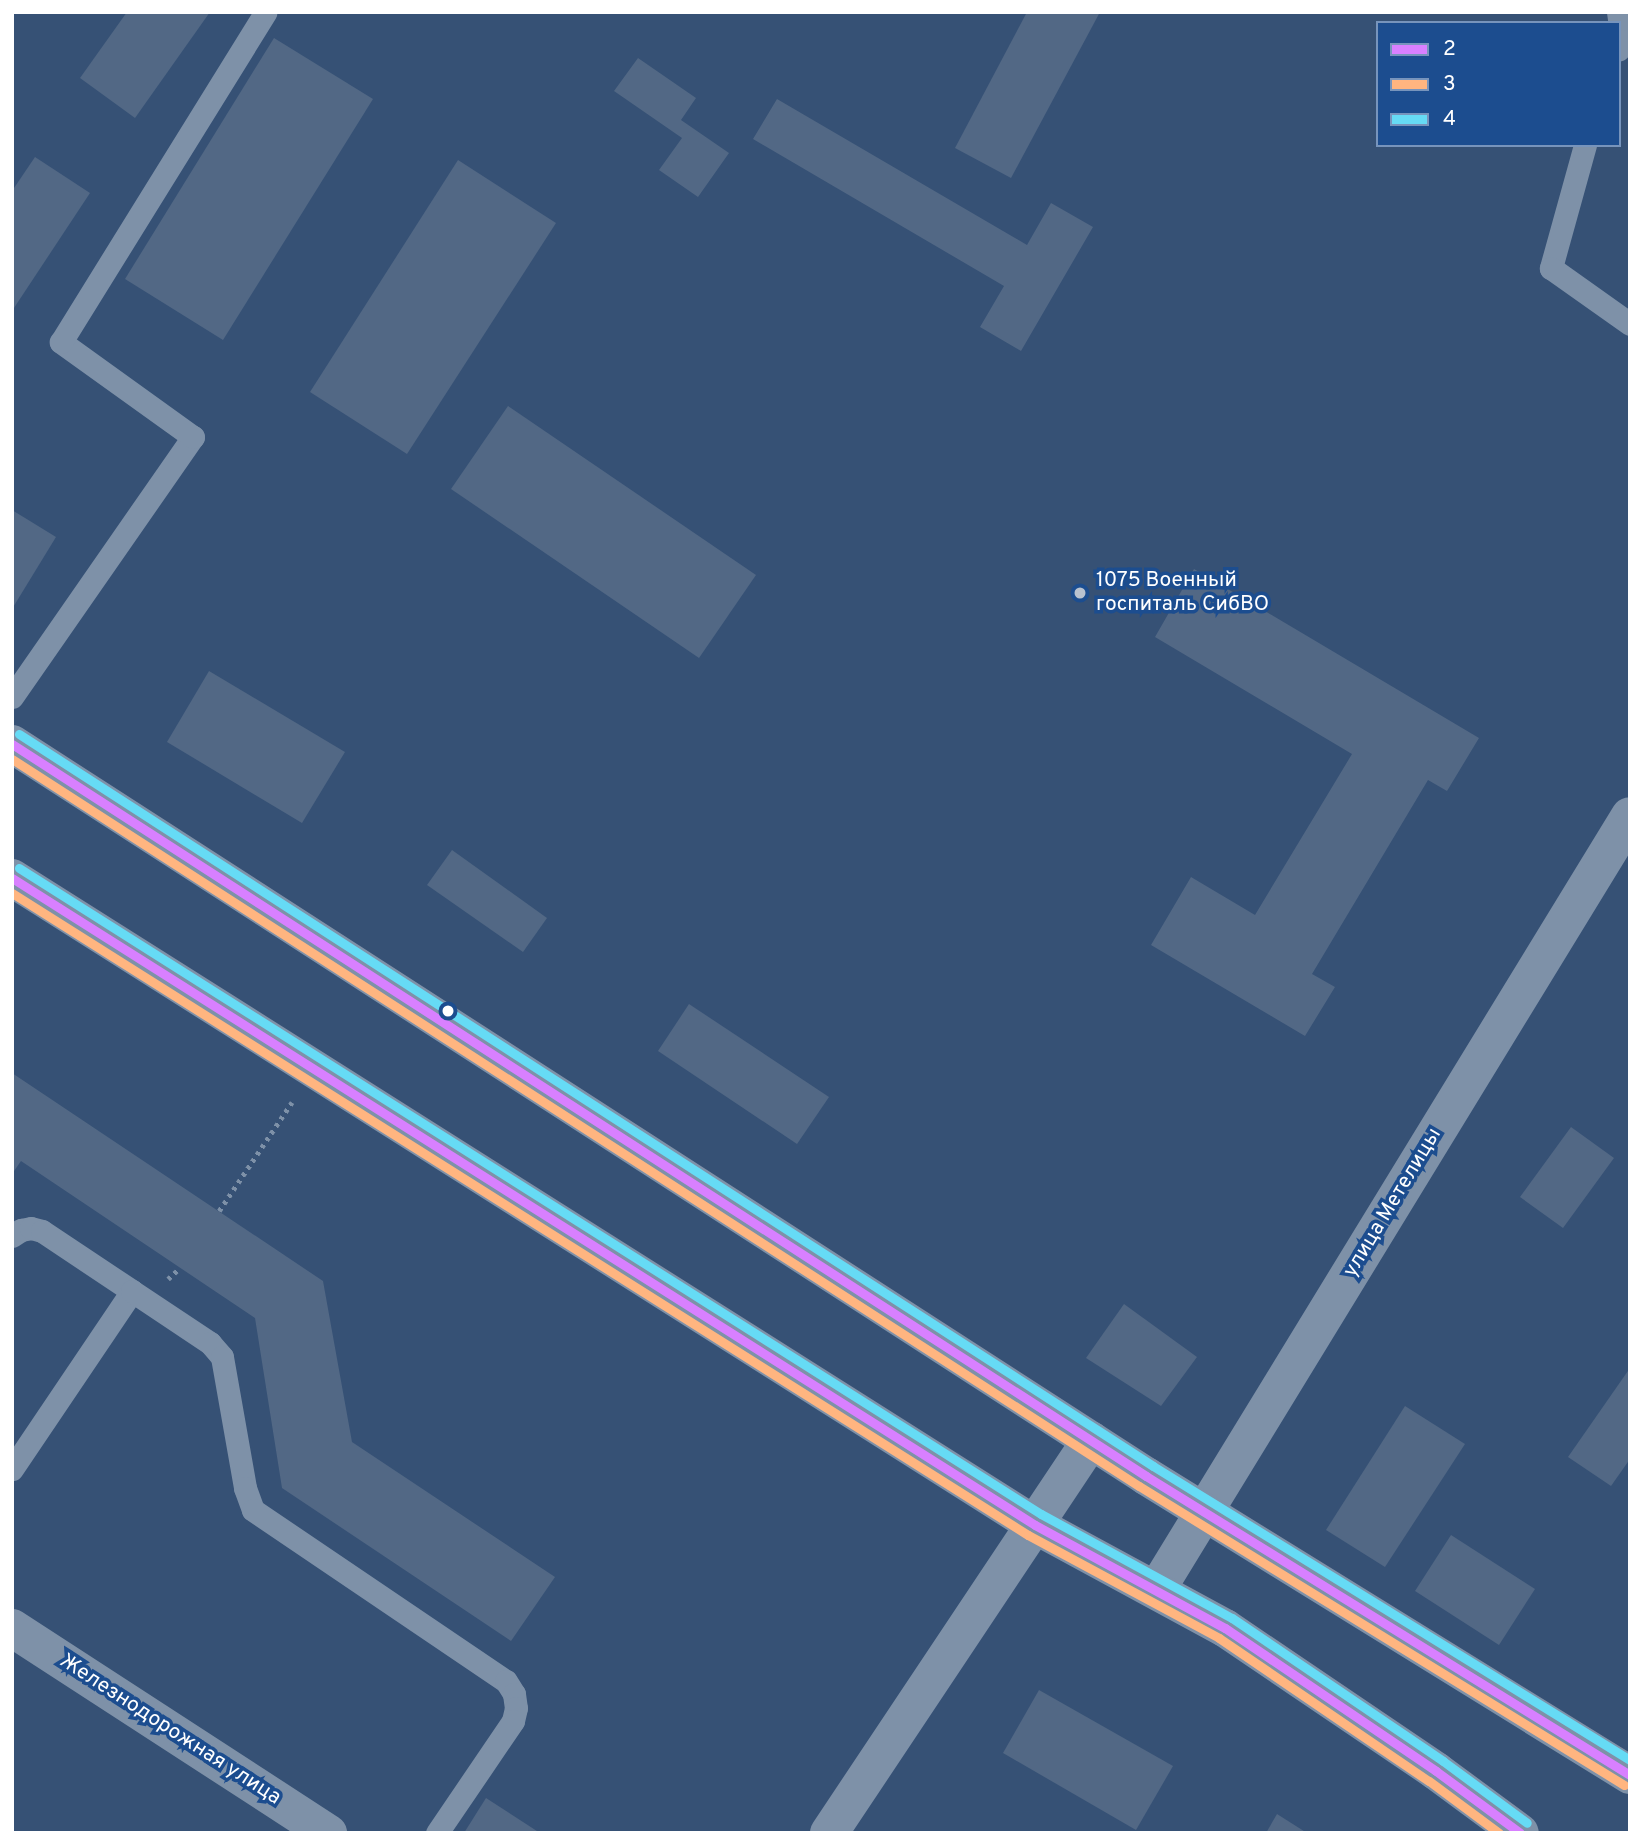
<!DOCTYPE html>
<html>
<head>
<meta charset="utf-8">
<style>
  body { margin:0 }
  #map { position:relative; width:1642px; height:1845px; overflow:hidden; background:#365175; font-family:Overpass,sans-serif }
  div>[style] { position:absolute }
  .building>* { inset:0; background:#526885 }
  .path>* { height:4.5px; margin-top:-2.25px; transform-origin:0; background:repeating-linear-gradient(90deg,#7e91a8 0 3.5px,transparent 0 8.5px) }
  .service>* { height:23px; margin:-11.5px; padding:0 11.5px; transform-origin:11.5px; border-radius:11.5px; background:#7e91a8 }
  .minor>* { height:38px; margin:-19px; padding:0 19px; transform-origin:19px; border-radius:19px; background:#7e91a8 }
  .tertiary>* { height:38px; margin:-19px; padding:0 19px; transform-origin:19px; border-radius:19px; background:#7e91a8 }
  .bus-1>* { height:9px; margin:-4.5px; padding:0 4.5px; transform-origin:4.5px; border-radius:4.5px; background:#d880ff }
  .bus-2>* { height:9px; margin:-4.5px; padding:0 4.5px; transform-origin:4.5px; border-radius:4.5px; background:#ffb580 }
  .bus-3>* { height:9px; margin:-4.5px; padding:0 4.5px; transform-origin:4.5px; border-radius:4.5px; background:#66dbf5 }
  .dots>* { width:19px; height:19px; translate:-50% -50%; box-sizing:border-box; border:4px solid #1c4d8f; border-radius:50% }
  span { translate:-50% -50%; white-space:nowrap; text-align:center; line-height:1.15; -webkit-text-stroke:7px #1c4d8f; paint-order:stroke }
  .poi-label { font-size:21px; color:#fff }
  .left { translate:0 -50%; text-align:left }
  .street-label { font-size:21px; color:#fff }
  .frame { position:absolute; inset:0; border:14px solid #fff; pointer-events:none }
  .legend { position:absolute; left:1376px; top:21px; width:245px; height:126px; box-sizing:border-box; background:#1c4d8f; border:2px solid #7794bc; margin:0; padding:9px 12px; list-style:none; font-size:21px; color:#fff }
  .legend li { display:flex; align-items:center; gap:14px; height:35px }
  .legend b { width:35px; border:2px solid #7794bc }
</style>
</head>
<body>
<div id="map">
  <div class="building">
    <div style="clip-path:polygon(127px 12px,210px 12px,135px 118px,80px 78px)"></div>
    <div style="clip-path:polygon(1027px 12px,1100px 12px,1011px 178px,955px 148px)"></div>
    <div style="clip-path:polygon(274px 38px,373px 99px,223px 340px,125px 279px)"></div>
    <div style="clip-path:polygon(638px 58px,696px 98px,681px 120px,729px 153px,698px 197px,659px 170px,682px 138px,614px 91px)"></div>
    <div style="clip-path:polygon(777px 99px,1027px 245px,1051px 203px,1093px 227px,1021px 351px,980px 327px,1004px 286px,753px 139px)"></div>
    <div style="clip-path:polygon(35px 157px,90px 193px,12px 311px,12px 191px)"></div>
    <div style="clip-path:polygon(458px 160px,556px 223px,407px 454px,310px 392px)"></div>
    <div style="clip-path:polygon(508px 406px,756px 575px,699px 658px,451px 489px)"></div>
    <div style="clip-path:polygon(12px 510px,56px 537px,12px 609px)"></div>
    <div style="clip-path:polygon(1194px 569px,1479px 738px,1447px 791px,1428px 780px,1312px 974px,1335px 987px,1305px 1036px,1151px 945px,1191px 877px,1255px 915px,1352px 754px,1155px 637px)"></div>
    <div style="clip-path:polygon(209px 671px,345px 752px,302px 823px,167px 742px)"></div>
    <div style="clip-path:polygon(452px 850px,547px 918px,523px 952px,427px 885px)"></div>
    <div style="clip-path:polygon(689px 1004px,829px 1097px,797px 1144px,658px 1051px)"></div>
    <div style="clip-path:polygon(12px 1073px,323px 1281px,352px 1442px,555px 1577px,511px 1641px,282px 1488px,255px 1318px,21px 1161px,12px 1174px)"></div>
    <div style="clip-path:polygon(1571px 1127px,1614px 1158px,1563px 1228px,1520px 1197px)"></div>
    <div style="clip-path:polygon(1124px 1304px,1197px 1357px,1161px 1406px,1086px 1358px)"></div>
    <div style="clip-path:polygon(1630px 1368px,1630px 1459px,1611px 1486px,1568px 1457px)"></div>
    <div style="clip-path:polygon(1405px 1406px,1465px 1444px,1385px 1567px,1326px 1530px)"></div>
    <div style="clip-path:polygon(1451px 1535px,1535px 1589px,1499px 1645px,1415px 1591px)"></div>
    <div style="clip-path:polygon(1039px 1690px,1173px 1766px,1136px 1830px,1003px 1753px)"></div>
    <div style="clip-path:polygon(486px 1798px,540px 1833px,464px 1833px)"></div>
    <div style="clip-path:polygon(1277px 1814px,1307px 1833px,1266px 1833px)"></div>
  </div>
  <div class="path">
    <div style="left:219px;top:1211px;width:131px;rotate:-56.2deg"></div>
    <div style="left:168px;top:1279px;width:16px;rotate:-43deg"></div>
  </div>
  <div class="service">
    <div style="left:1618px;top:12px;width:29px;rotate:82deg"></div>
    <div style="left:1622px;top:41px;width:9px;rotate:111deg"></div>
    <div style="left:1585px;top:145px;width:128px;rotate:105.5deg"></div>
    <div style="left:1551px;top:268px;width:97px;rotate:35.3deg"></div>
    <div style="left:12px;top:697px;width:317px;rotate:-55.2deg"></div>
    <div style="left:193px;top:437px;width:163px;rotate:-144.3deg"></div>
    <div style="left:61px;top:342px;width:388px;rotate:-58.2deg"></div>
    <div style="left:12px;top:1236px;width:11px;rotate:-34deg"></div>
    <div style="left:21px;top:1230px;width:10px;rotate:-11deg"></div>
    <div style="left:31px;top:1228px;width:11px;rotate:15deg"></div>
    <div style="left:42px;top:1231px;width:108px;rotate:33.7deg"></div>
    <div style="left:132px;top:1291px;width:215px;rotate:124deg"></div>
    <div style="left:132px;top:1291px;width:94px;rotate:33.7deg"></div>
    <div style="left:210px;top:1343px;width:18px;rotate:49deg"></div>
    <div style="left:222px;top:1357px;width:133px;rotate:80deg"></div>
    <div style="left:245px;top:1488px;width:23px;rotate:70deg"></div>
    <div style="left:253px;top:1510px;width:305px;rotate:34.1deg"></div>
    <div style="left:506px;top:1681px;width:15px;rotate:58deg"></div>
    <div style="left:514px;top:1694px;width:14px;rotate:82deg"></div>
    <div style="left:516px;top:1708px;width:13px;rotate:103deg"></div>
    <div style="left:513px;top:1721px;width:135px;rotate:124.2deg"></div>
  </div>
  <div class="minor">
    <div style="left:1157px;top:1589px;width:906px;rotate:-58.54deg"></div>
    <div style="left:12px;top:1628px;width:377px;rotate:33deg"></div>
    <div style="left:829px;top:1833px;width:472px;rotate:-56.3deg"></div>
  </div>
  <div class="tertiary">
    <div style="left:12px;top:744px;width:1350px;rotate:32.84deg"></div>
    <div style="left:1146px;top:1476px;width:569px;rotate:31.71deg"></div>
    <div style="left:12px;top:878px;width:1210px;rotate:32.31deg"></div>
    <div style="left:1035px;top:1525px;width:216px;rotate:28.5deg"></div>
    <div style="left:1225px;top:1628px;width:255px;rotate:34.1deg"></div>
    <div style="left:1436px;top:1771px;width:104px;rotate:36.4deg"></div>
  </div>
  <div class="bus-1">
    <div style="left:12px;top:744px;width:1350px;rotate:32.84deg"></div>
    <div style="left:1146px;top:1476px;width:569px;rotate:31.71deg"></div>
    <div style="left:12px;top:878px;width:1210px;rotate:32.31deg"></div>
    <div style="left:1035px;top:1525px;width:216px;rotate:28.5deg"></div>
    <div style="left:1225px;top:1628px;width:255px;rotate:34.1deg"></div>
    <div style="left:1436px;top:1771px;width:104px;rotate:36.4deg"></div>
  </div>
  <div class="bus-2">
    <div style="left:12px;top:759px;width:1341px;rotate:32.83deg"></div>
    <div style="left:1139px;top:1486px;width:570px;rotate:31.65deg"></div>
    <div style="left:12px;top:893px;width:1202px;rotate:32.29deg"></div>
    <div style="left:1028px;top:1535px;width:217px;rotate:28.3deg"></div>
    <div style="left:1219px;top:1638px;width:254px;rotate:34.3deg"></div>
    <div style="left:1429px;top:1781px;width:87px;rotate:36.6deg"></div>
  </div>
  <div class="bus-3">
    <div style="left:19px;top:734px;width:1350px;rotate:32.84deg"></div>
    <div style="left:1153px;top:1466px;width:560px;rotate:31.65deg"></div>
    <div style="left:19px;top:868px;width:1209px;rotate:32.3deg"></div>
    <div style="left:1041px;top:1514px;width:217px;rotate:28.6deg"></div>
    <div style="left:1232px;top:1618px;width:255px;rotate:34.1deg"></div>
    <div style="left:1443px;top:1761px;width:104px;rotate:36.4deg"></div>
  </div>
  <div class="dots">
    <div style="left:1080px;top:593px;background:#b9c2cf"></div>
    <div style="left:448px;top:1011px;background:#fff"></div>
  </div>
  <div class="poi-label">
    <span class="left" style="left:1096px;top:593px">1075 Военный<br>госпиталь СибВО</span>
  </div>
  <div class="street-label">
    <span style="left:1393px;top:1203px;rotate:-59deg">улица Метелицы</span>
    <span style="left:170px;top:1730px;rotate:33deg">Железнодорожная улица</span>
  </div>
  <div class="frame"></div>
  <ul class="legend">
  <li><b style="height:9px;background:#d880ff"></b>2</li>
  <li><b style="height:9px;background:#ffb580"></b>3</li>
  <li><b style="height:9px;background:#66dbf5"></b>4</li>
  </ul>
</div>
</body>
</html>
